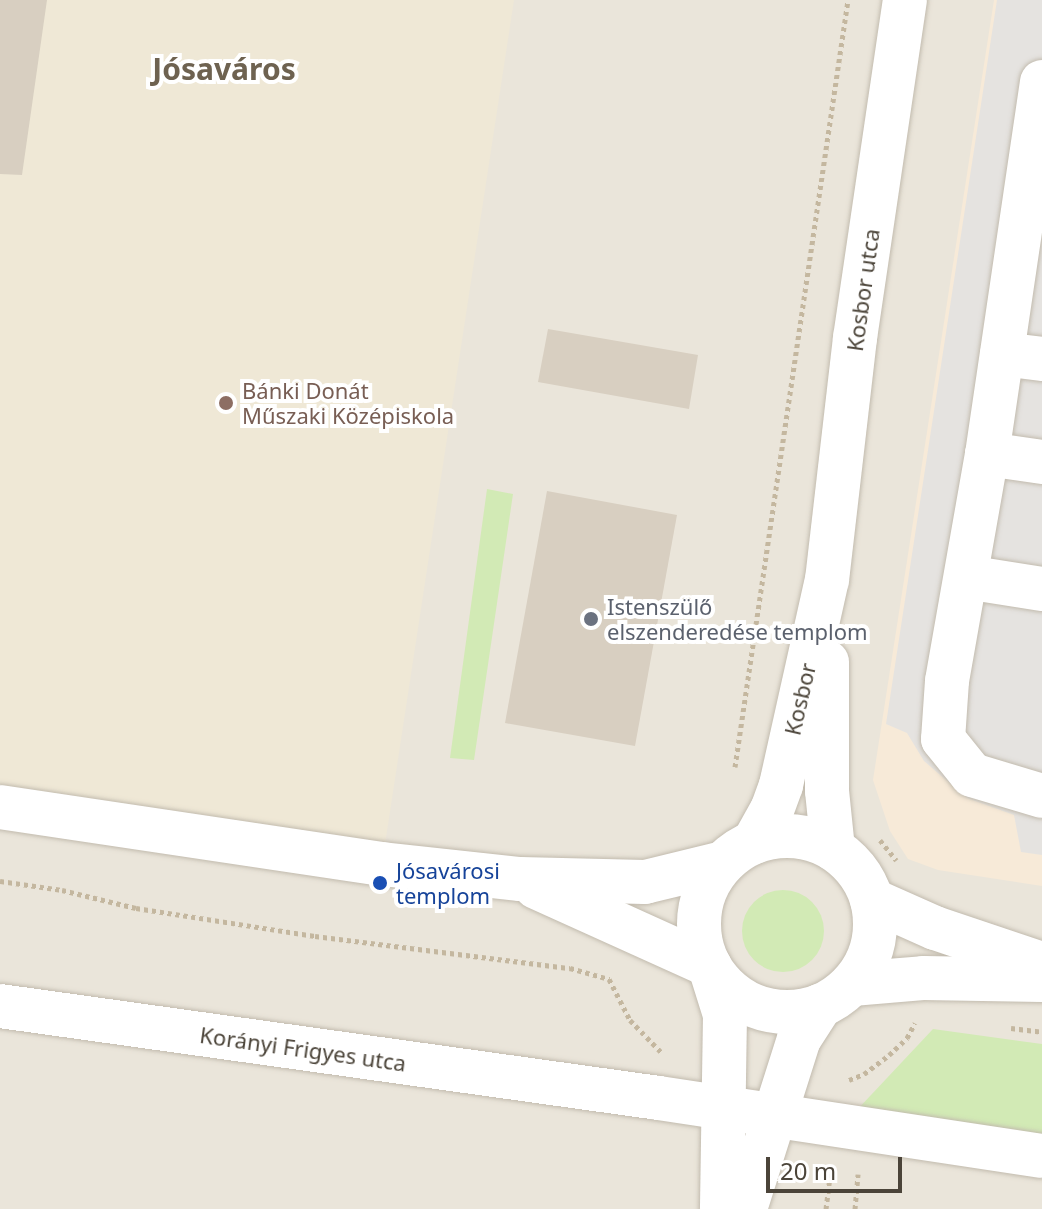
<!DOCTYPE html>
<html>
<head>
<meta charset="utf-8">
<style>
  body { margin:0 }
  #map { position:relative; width:1042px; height:1209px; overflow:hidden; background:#f6f3ec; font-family:"Noto Sans",sans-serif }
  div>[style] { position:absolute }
  .residential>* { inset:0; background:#eae5da }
  .commercial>* { inset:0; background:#f7ead8 }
  .education>* { inset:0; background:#efe8d6 }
  .green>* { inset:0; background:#d2eab5 }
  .round { border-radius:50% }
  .parking>* { inset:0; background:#e5e3e0 }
  .building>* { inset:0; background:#d8cfc1 }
  .path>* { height:5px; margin-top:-2.5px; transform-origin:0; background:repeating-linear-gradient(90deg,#c4b79f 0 4px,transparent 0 8px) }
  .roads { filter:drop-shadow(0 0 2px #c2bbae) drop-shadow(0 0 2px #c2bbae) }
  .minor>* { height:44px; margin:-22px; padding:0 22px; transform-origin:22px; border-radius:22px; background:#fff }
  .minor>.ring { margin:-22px; padding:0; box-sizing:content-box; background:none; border:44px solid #fff; border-radius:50% }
  .dots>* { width:22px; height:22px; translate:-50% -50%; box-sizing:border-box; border:4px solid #fff; border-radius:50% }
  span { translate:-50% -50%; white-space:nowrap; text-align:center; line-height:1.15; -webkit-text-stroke:8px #fff; paint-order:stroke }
  .street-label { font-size:22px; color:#4b4439 }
  .education-label { font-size:22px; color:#785e54 }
  .left { translate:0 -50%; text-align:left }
  .worship-label { font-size:22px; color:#5b616d }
  .transit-label { font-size:22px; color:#164399 }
  .district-label { font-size:30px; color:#6e6250; font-weight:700 }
  .scale { position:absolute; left:766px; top:1157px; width:136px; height:36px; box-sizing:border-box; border:4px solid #4b4439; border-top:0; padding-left:10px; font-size:24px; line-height:28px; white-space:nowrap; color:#4b4439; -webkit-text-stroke:6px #fff; paint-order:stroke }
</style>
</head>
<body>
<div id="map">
  <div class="residential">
    <div style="clip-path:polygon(0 0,1042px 0,1042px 1209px,0 1209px)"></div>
  </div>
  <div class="commercial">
    <div style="clip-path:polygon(994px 0,1042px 0,1042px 886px,938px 870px,908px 859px,890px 831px,873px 780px)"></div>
  </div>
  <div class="education">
    <div style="clip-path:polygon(0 0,514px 0,382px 864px,0 807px)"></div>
  </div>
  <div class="green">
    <div style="clip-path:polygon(487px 489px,513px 494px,474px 760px,450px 758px)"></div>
    <div class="round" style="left:742px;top:890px;width:82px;height:82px"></div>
    <div style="clip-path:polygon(933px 1029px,1042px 1044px,1042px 1136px,856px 1111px)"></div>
  </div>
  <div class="parking">
    <div style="clip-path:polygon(997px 0,1042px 0,1042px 855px,1021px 852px,1014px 815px,967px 798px,924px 761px,907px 733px,886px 724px)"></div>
  </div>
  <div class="building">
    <div style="clip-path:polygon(0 0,47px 0,22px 175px,0 174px)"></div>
    <div style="clip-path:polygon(548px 329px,698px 355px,689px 409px,538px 382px)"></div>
    <div style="clip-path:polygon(547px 491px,677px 515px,635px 746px,505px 723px)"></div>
  </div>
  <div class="path">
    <div style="left:735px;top:767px;width:775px;rotate:-81.62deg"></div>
    <div style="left:880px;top:840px;width:26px;rotate:51deg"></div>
    <div style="left:0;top:881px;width:63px;rotate:8.3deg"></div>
    <div style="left:62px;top:890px;width:76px;rotate:13.7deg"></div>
    <div style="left:136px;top:908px;width:181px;rotate:8.9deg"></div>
    <div style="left:315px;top:936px;width:257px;rotate:7.2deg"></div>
    <div style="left:570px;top:968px;width:41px;rotate:15.8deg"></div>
    <div style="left:609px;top:979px;width:46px;rotate:62.9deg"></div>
    <div style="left:630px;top:1020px;width:46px;rotate:45.9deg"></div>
    <div style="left:1011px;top:1028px;width:31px;rotate:7deg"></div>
    <div style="left:849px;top:1080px;width:16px;rotate:-22deg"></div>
    <div style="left:864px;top:1074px;width:31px;rotate:-37deg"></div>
    <div style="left:889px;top:1055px;width:25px;rotate:-43deg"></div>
    <div style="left:907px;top:1038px;width:17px;rotate:-62deg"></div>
    <div style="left:826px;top:1209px;width:39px;rotate:-83deg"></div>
    <div style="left:855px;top:1209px;width:35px;rotate:-85deg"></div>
  </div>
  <div class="roads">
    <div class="minor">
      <div style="left:1042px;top:82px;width:376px;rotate:98.4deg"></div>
      <div style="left:987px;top:454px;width:230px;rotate:100deg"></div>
      <div style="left:947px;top:681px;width:58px;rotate:93.9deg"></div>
      <div style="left:943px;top:739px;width:46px;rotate:51.1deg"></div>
      <div style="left:972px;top:775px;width:73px;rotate:16.7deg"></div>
      <div style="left:1002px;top:354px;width:40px;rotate:7.1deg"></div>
      <div style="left:987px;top:454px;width:56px;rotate:8.3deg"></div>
      <div style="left:966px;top:577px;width:77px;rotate:9deg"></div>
      <div style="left:827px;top:662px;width:129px;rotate:90deg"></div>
      <div style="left:827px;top:791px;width:58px;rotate:84.1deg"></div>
      <div style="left:0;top:807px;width:386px;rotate:8.5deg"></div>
      <div style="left:382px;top:864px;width:139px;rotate:6.2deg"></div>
      <div style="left:520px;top:879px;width:125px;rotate:1.4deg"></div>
      <div style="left:645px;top:882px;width:80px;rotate:-13.7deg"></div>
      <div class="ring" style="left:699px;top:836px;width:132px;height:132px"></div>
      <div style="left:754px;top:842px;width:37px;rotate:-61deg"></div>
      <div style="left:772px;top:810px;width:27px;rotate:-70deg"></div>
      <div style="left:781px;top:785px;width:210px;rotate:-77.4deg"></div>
      <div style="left:827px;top:580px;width:244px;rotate:-83.4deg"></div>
      <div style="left:855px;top:338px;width:342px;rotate:-81.6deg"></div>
      <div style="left:536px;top:887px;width:190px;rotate:24.3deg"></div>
      <div style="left:872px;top:900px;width:69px;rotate:24deg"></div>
      <div style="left:935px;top:928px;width:113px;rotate:18.6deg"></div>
      <div style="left:710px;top:967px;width:50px;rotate:72.6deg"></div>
      <div style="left:725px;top:1015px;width:194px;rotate:90.9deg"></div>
      <div style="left:852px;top:984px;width:71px;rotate:-4.8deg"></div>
      <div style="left:923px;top:978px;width:119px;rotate:1deg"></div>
      <div style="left:0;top:1006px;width:665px;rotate:7.95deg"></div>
      <div style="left:659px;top:1098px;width:387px;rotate:8.6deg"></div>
      <div style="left:745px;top:1209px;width:178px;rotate:-72.4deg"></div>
      <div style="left:799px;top:1039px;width:40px;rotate:-57.1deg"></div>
    </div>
  </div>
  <div class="dots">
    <div style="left:226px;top:403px;background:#8d6e63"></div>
    <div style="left:591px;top:619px;background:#6b7280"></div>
    <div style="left:380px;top:883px;background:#1a4fb4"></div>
  </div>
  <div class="street-label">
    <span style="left:863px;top:290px;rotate:-82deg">Kosbor utca</span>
    <span style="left:800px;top:699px;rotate:-77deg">Kosbor</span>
    <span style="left:303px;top:1049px;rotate:8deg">Korányi Frigyes utca</span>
  </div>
  <div class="education-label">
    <span class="left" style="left:242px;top:403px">Bánki Donát<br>Műszaki Középiskola</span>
  </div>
  <div class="worship-label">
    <span class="left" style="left:607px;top:619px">Istenszülő<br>elszenderedése templom</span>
  </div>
  <div class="transit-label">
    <span class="left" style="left:396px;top:883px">Jósavárosi<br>templom</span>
  </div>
  <div class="district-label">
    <span style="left:224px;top:69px">Jósaváros</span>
  </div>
  <div class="scale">20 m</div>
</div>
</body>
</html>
